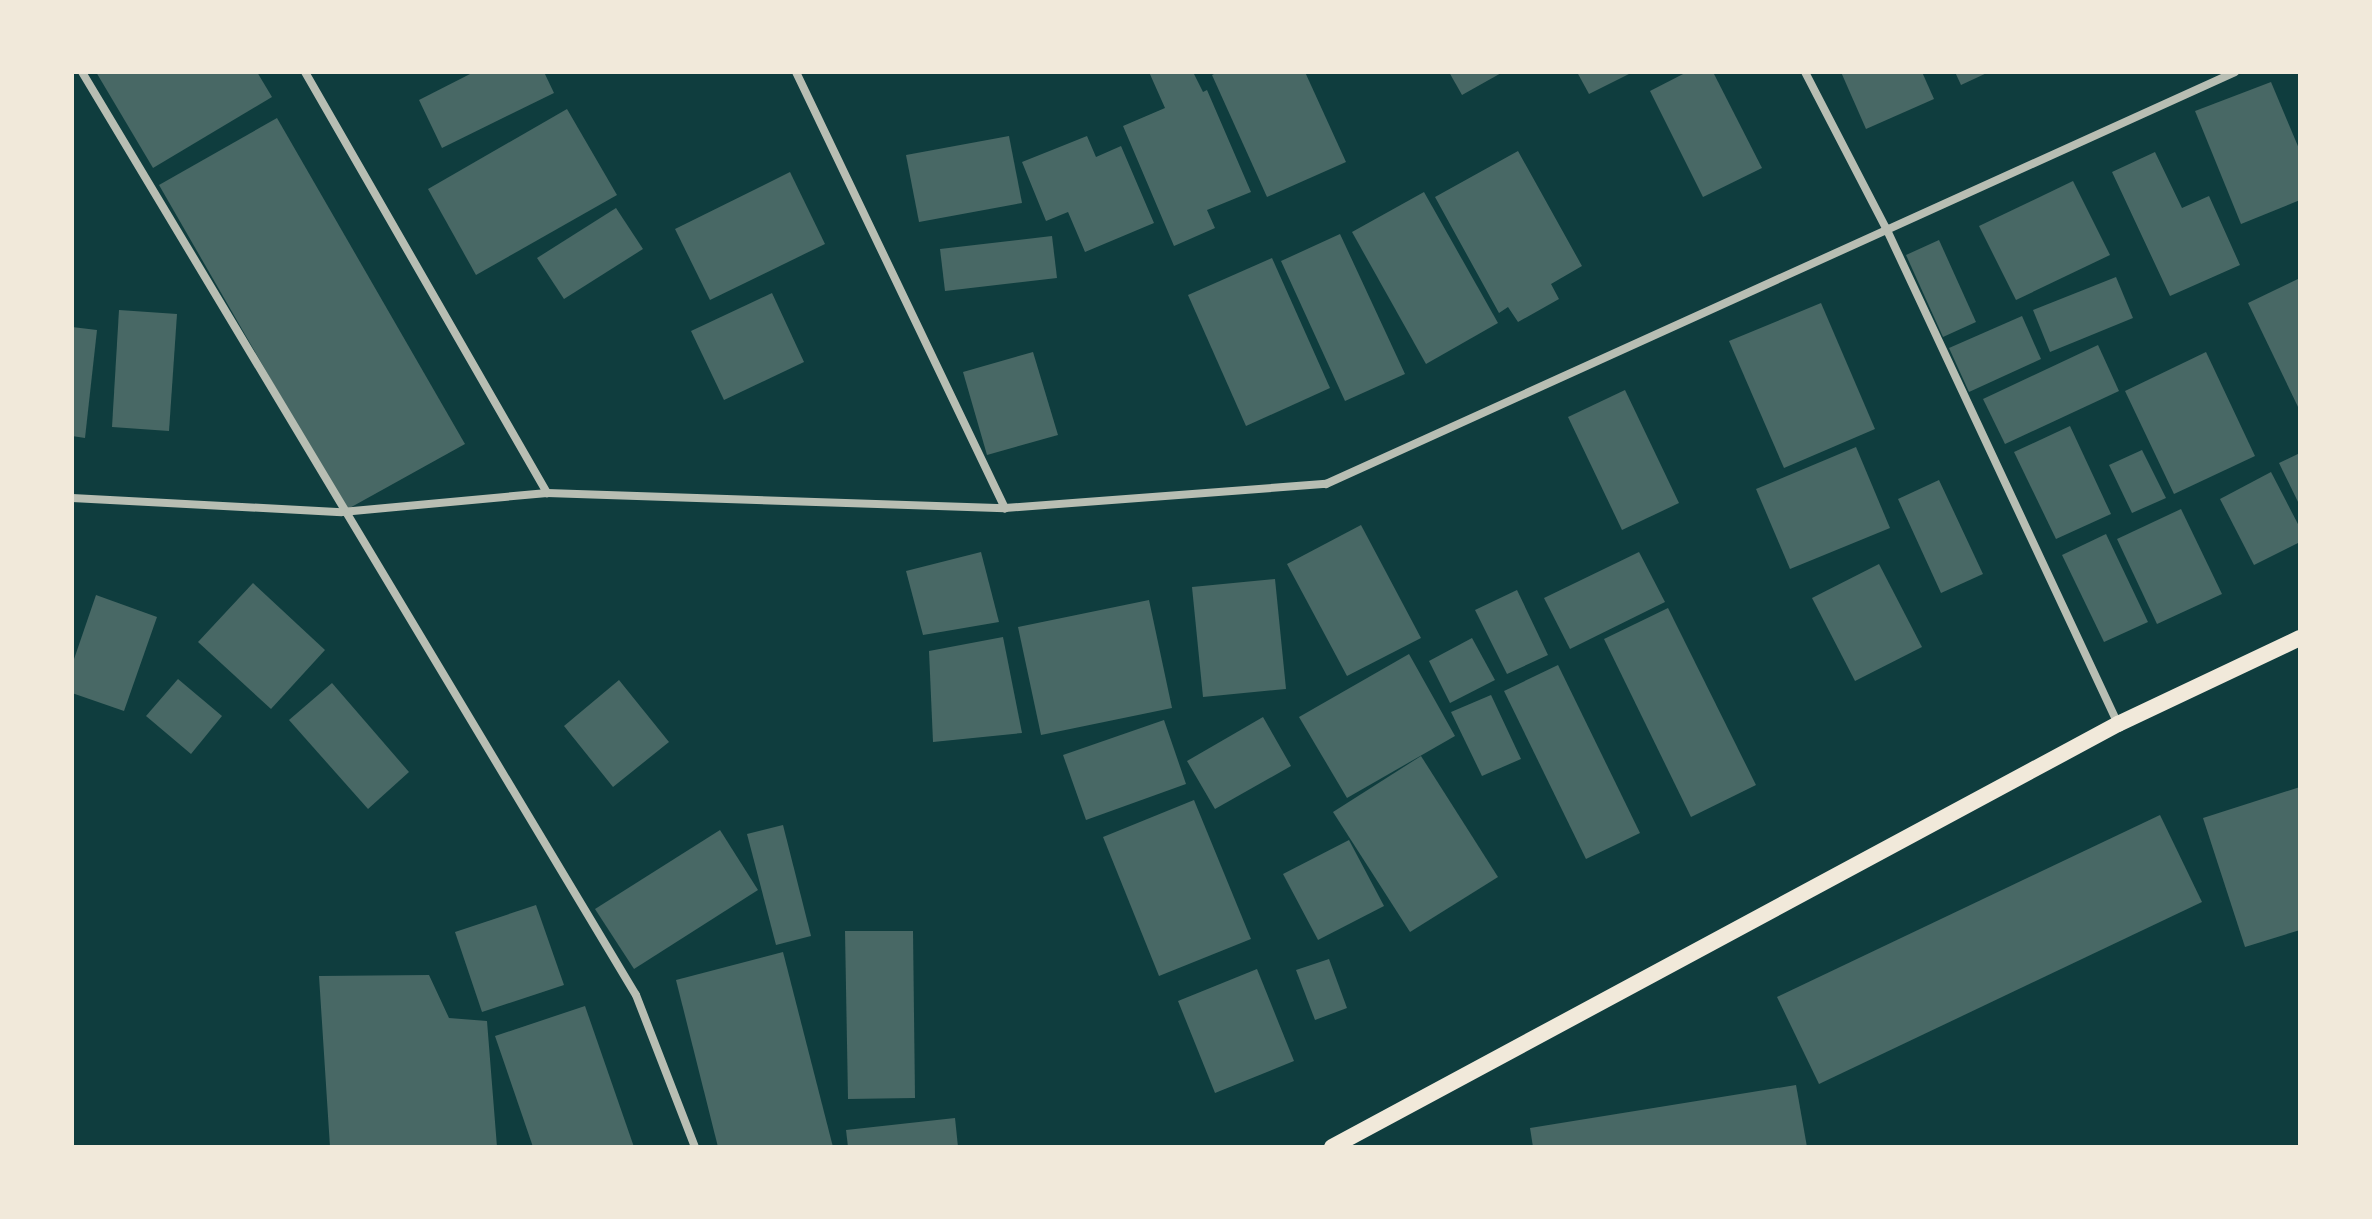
<!DOCTYPE html>
<html>
<head>
<meta charset="utf-8">
<style>
  body { margin:0 }
  #map { position:relative; width:2372px; height:1219px; overflow:hidden; background:#0f3d3e; font-family:"Exo 2",sans-serif }
  div>[style] { position:absolute }
  .building>* { inset:0; background:#486865 }
  .minor>* { height:8px; margin:-4px; padding:0 4px; transform-origin:4px; border-radius:4px; background:#b8beb3 }
  .secondary>* { height:16px; margin:-8px; padding:0 8px; transform-origin:8px; border-radius:8px; background:#f1e9da }
  span { translate:-50% -50%; white-space:nowrap; text-align:center; line-height:1.15; -webkit-text-stroke:8px #f1e9da; paint-order:stroke }
  .frame { position:absolute; inset:0; border:74px solid #f1e9da; pointer-events:none }
</style>
</head>
<body>
<div id="map">
  <div class="building">
    <div style="clip-path:polygon(96px 72px,257px 72px,272px 97px,153px 168px)"></div>
    <div style="clip-path:polygon(474px 72px,544px 72px,554px 93px,442px 148px,419px 100px)"></div>
    <div style="clip-path:polygon(1149px 72px,1193px 72px,1203px 92px,1207px 90px,1251px 192px,1207px 210px,1215px 228px,1174px 246px,1123px 126px,1165px 108px)"></div>
    <div style="clip-path:polygon(1218px 72px,1305px 72px,1346px 162px,1267px 197px,1212px 75px)"></div>
    <div style="clip-path:polygon(1449px 72px,1503px 72px,1462px 95px)"></div>
    <div style="clip-path:polygon(1577px 72px,1633px 72px,1589px 94px)"></div>
    <div style="clip-path:polygon(1687px 72px,1713px 72px,1762px 168px,1703px 197px,1650px 91px)"></div>
    <div style="clip-path:polygon(1841px 72px,1922px 72px,1934px 99px,1866px 129px)"></div>
    <div style="clip-path:polygon(1955px 72px,1989px 72px,1961px 85px)"></div>
    <div style="clip-path:polygon(2271px 82px,2300px 151px,2300px 200px,2241px 224px,2195px 111px)"></div>
    <div style="clip-path:polygon(567px 109px,617px 195px,476px 275px,428px 189px)"></div>
    <div style="clip-path:polygon(277px 118px,465px 444px,346px 510px,159px 185px)"></div>
    <div style="clip-path:polygon(1009px 136px,1022px 203px,919px 222px,906px 155px)"></div>
    <div style="clip-path:polygon(1087px 136px,1096px 157px,1121px 146px,1154px 223px,1085px 252px,1068px 212px,1046px 221px,1022px 162px)"></div>
    <div style="clip-path:polygon(1518px 151px,1582px 266px,1551px 284px,1559px 299px,1518px 322px,1508px 307px,1499px 313px,1435px 197px)"></div>
    <div style="clip-path:polygon(2155px 152px,2182px 208px,2209px 196px,2240px 265px,2170px 296px,2112px 172px)"></div>
    <div style="clip-path:polygon(790px 172px,825px 244px,710px 300px,675px 229px)"></div>
    <div style="clip-path:polygon(2073px 181px,2110px 255px,2016px 300px,1979px 226px)"></div>
    <div style="clip-path:polygon(1424px 192px,1498px 323px,1426px 364px,1352px 232px)"></div>
    <div style="clip-path:polygon(616px 208px,643px 249px,564px 299px,537px 258px)"></div>
    <div style="clip-path:polygon(1340px 234px,1405px 374px,1345px 401px,1281px 261px)"></div>
    <div style="clip-path:polygon(1052px 236px,1057px 278px,945px 291px,940px 249px)"></div>
    <div style="clip-path:polygon(1939px 240px,1976px 322px,1943px 337px,1906px 255px)"></div>
    <div style="clip-path:polygon(1272px 258px,1330px 388px,1246px 426px,1188px 295px)"></div>
    <div style="clip-path:polygon(2116px 277px,2133px 318px,2050px 352px,2033px 310px)"></div>
    <div style="clip-path:polygon(2300px 278px,2300px 411px,2248px 303px)"></div>
    <div style="clip-path:polygon(772px 293px,804px 362px,724px 400px,691px 331px)"></div>
    <div style="clip-path:polygon(1821px 303px,1875px 429px,1784px 468px,1729px 341px)"></div>
    <div style="clip-path:polygon(119px 310px,177px 314px,169px 431px,112px 427px)"></div>
    <div style="clip-path:polygon(2022px 316px,2041px 359px,1969px 392px,1949px 348px)"></div>
    <div style="clip-path:polygon(72px 327px,97px 330px,85px 438px,72px 436px)"></div>
    <div style="clip-path:polygon(2098px 345px,2119px 391px,2005px 444px,1983px 399px)"></div>
    <div style="clip-path:polygon(1033px 352px,1058px 435px,987px 455px,963px 372px)"></div>
    <div style="clip-path:polygon(2206px 352px,2255px 456px,2174px 494px,2125px 391px)"></div>
    <div style="clip-path:polygon(1625px 390px,1679px 503px,1622px 530px,1568px 417px)"></div>
    <div style="clip-path:polygon(2070px 426px,2111px 514px,2056px 539px,2014px 452px)"></div>
    <div style="clip-path:polygon(1856px 447px,1890px 528px,1790px 569px,1756px 489px)"></div>
    <div style="clip-path:polygon(2142px 450px,2166px 498px,2132px 513px,2109px 465px)"></div>
    <div style="clip-path:polygon(2300px 453px,2300px 506px,2279px 463px)"></div>
    <div style="clip-path:polygon(2271px 472px,2300px 528px,2300px 542px,2254px 565px,2220px 499px)"></div>
    <div style="clip-path:polygon(1939px 480px,1983px 574px,1941px 593px,1898px 499px)"></div>
    <div style="clip-path:polygon(2181px 509px,2222px 594px,2157px 624px,2117px 539px)"></div>
    <div style="clip-path:polygon(1361px 525px,1421px 638px,1347px 676px,1287px 564px)"></div>
    <div style="clip-path:polygon(2106px 534px,2148px 622px,2104px 642px,2062px 555px)"></div>
    <div style="clip-path:polygon(981px 552px,999px 622px,923px 635px,906px 571px)"></div>
    <div style="clip-path:polygon(1639px 552px,1665px 602px,1570px 649px,1544px 598px)"></div>
    <div style="clip-path:polygon(1879px 564px,1922px 647px,1855px 681px,1812px 598px)"></div>
    <div style="clip-path:polygon(1275px 579px,1286px 689px,1203px 697px,1192px 587px)"></div>
    <div style="clip-path:polygon(253px 583px,325px 650px,271px 709px,198px 642px)"></div>
    <div style="clip-path:polygon(1517px 590px,1548px 655px,1507px 674px,1475px 610px)"></div>
    <div style="clip-path:polygon(96px 595px,157px 617px,124px 711px,72px 693px,72px 665px)"></div>
    <div style="clip-path:polygon(1149px 600px,1172px 708px,1041px 735px,1018px 627px)"></div>
    <div style="clip-path:polygon(1668px 608px,1756px 785px,1691px 817px,1604px 639px)"></div>
    <div style="clip-path:polygon(1003px 637px,1022px 733px,933px 742px,929px 651px)"></div>
    <div style="clip-path:polygon(1472px 638px,1495px 680px,1450px 703px,1429px 661px)"></div>
    <div style="clip-path:polygon(1409px 654px,1455px 736px,1347px 798px,1299px 717px)"></div>
    <div style="clip-path:polygon(1558px 665px,1640px 833px,1586px 859px,1504px 691px)"></div>
    <div style="clip-path:polygon(178px 679px,222px 716px,191px 754px,146px 716px)"></div>
    <div style="clip-path:polygon(619px 680px,669px 742px,613px 787px,564px 726px)"></div>
    <div style="clip-path:polygon(332px 683px,409px 772px,368px 809px,289px 720px)"></div>
    <div style="clip-path:polygon(1491px 695px,1521px 759px,1482px 776px,1451px 712px)"></div>
    <div style="clip-path:polygon(1263px 717px,1291px 766px,1215px 809px,1187px 761px)"></div>
    <div style="clip-path:polygon(1164px 720px,1186px 784px,1086px 820px,1063px 755px)"></div>
    <div style="clip-path:polygon(1421px 756px,1498px 877px,1410px 932px,1333px 812px)"></div>
    <div style="clip-path:polygon(2300px 787px,2300px 930px,2245px 947px,2203px 818px)"></div>
    <div style="clip-path:polygon(1194px 800px,1251px 939px,1159px 976px,1103px 837px)"></div>
    <div style="clip-path:polygon(2160px 815px,2202px 902px,1819px 1084px,1777px 997px)"></div>
    <div style="clip-path:polygon(783px 825px,811px 936px,776px 945px,747px 834px)"></div>
    <div style="clip-path:polygon(720px 830px,758px 890px,634px 969px,595px 909px)"></div>
    <div style="clip-path:polygon(1349px 840px,1384px 906px,1318px 940px,1283px 874px)"></div>
    <div style="clip-path:polygon(536px 905px,564px 985px,482px 1012px,455px 932px)"></div>
    <div style="clip-path:polygon(845px 931px,913px 931px,915px 1098px,848px 1099px)"></div>
    <div style="clip-path:polygon(783px 952px,833px 1147px,718px 1147px,676px 980px)"></div>
    <div style="clip-path:polygon(1329px 959px,1347px 1008px,1315px 1020px,1296px 970px)"></div>
    <div style="clip-path:polygon(1257px 969px,1294px 1061px,1215px 1093px,1178px 1001px)"></div>
    <div style="clip-path:polygon(429px 975px,449px 1018px,487px 1021px,497px 1147px,330px 1147px,319px 976px)"></div>
    <div style="clip-path:polygon(585px 1006px,634px 1147px,533px 1147px,495px 1036px)"></div>
    <div style="clip-path:polygon(1796px 1085px,1807px 1147px,1533px 1147px,1530px 1128px)"></div>
    <div style="clip-path:polygon(955px 1118px,958px 1147px,848px 1147px,846px 1130px)"></div>
  </div>
  <div class="minor">
    <div style="left:82px;top:72px;width:1076px;rotate:59.03deg"></div>
    <div style="left:636px;top:995px;width:163px;rotate:68.8deg"></div>
    <div style="left:305px;top:72px;width:486px;rotate:60.1deg"></div>
    <div style="left:796px;top:72px;width:484px;rotate:64.4deg"></div>
    <div style="left:1805px;top:72px;width:176px;rotate:62.6deg"></div>
    <div style="left:1886px;top:228px;width:548px;rotate:64.93deg"></div>
    <div style="left:72px;top:498px;width:270px;rotate:3deg"></div>
    <div style="left:342px;top:512px;width:206px;rotate:-5.3deg"></div>
    <div style="left:547px;top:493px;width:458px;rotate:1.9deg"></div>
    <div style="left:1005px;top:508px;width:322px;rotate:-4.3deg"></div>
    <div style="left:1326px;top:484px;width:998px;rotate:-24.38deg"></div>
  </div>
  <div class="secondary">
    <div style="left:1332px;top:1147px;width:893px;rotate:-28.29deg"></div>
    <div style="left:2118px;top:724px;width:201px;rotate:-25.3deg"></div>
  </div>
  <div class="frame"></div>
</div>
</body>
</html>
